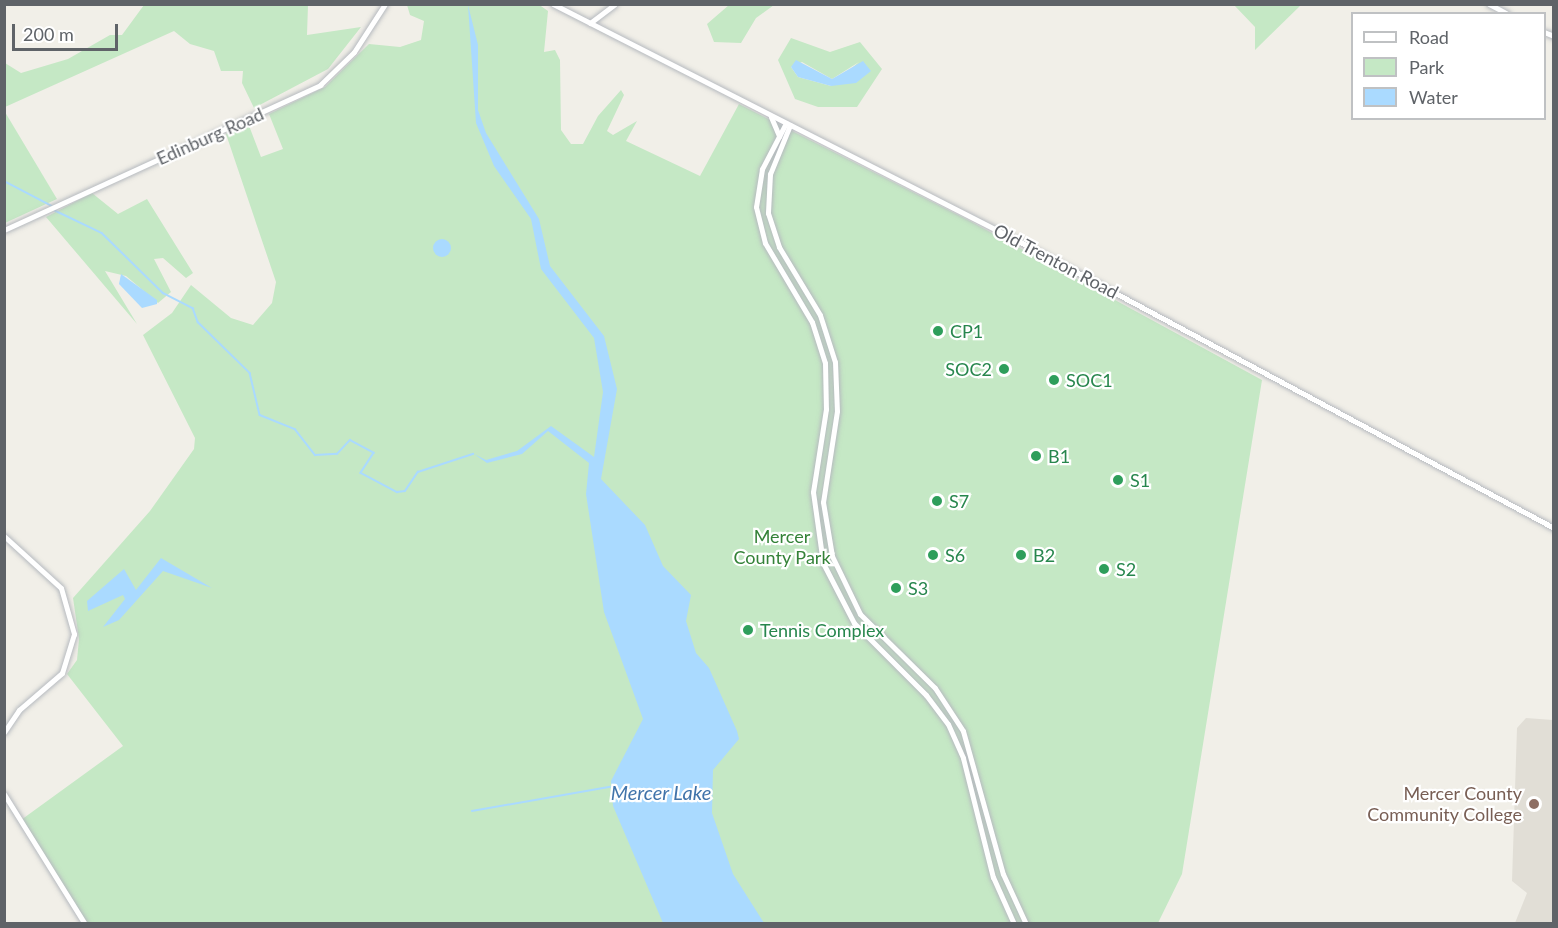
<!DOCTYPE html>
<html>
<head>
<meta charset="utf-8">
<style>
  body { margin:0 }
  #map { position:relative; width:1558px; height:928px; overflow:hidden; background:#f1efe8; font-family:Lato,sans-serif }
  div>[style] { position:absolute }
  .education>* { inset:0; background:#e1ded6 }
  .green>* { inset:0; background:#c5e8c5 }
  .water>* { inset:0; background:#aadaff }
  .round { border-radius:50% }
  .stream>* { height:1.5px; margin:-0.75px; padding:0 0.75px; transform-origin:0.75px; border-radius:0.75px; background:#aadaff }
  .roads { filter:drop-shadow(0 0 2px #b6babf) drop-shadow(0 0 2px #b6babf) }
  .secondary>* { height:5px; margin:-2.5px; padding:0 2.5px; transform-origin:2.5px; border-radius:2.5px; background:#fff }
  .dots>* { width:16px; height:16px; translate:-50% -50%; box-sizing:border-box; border:3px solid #fff; border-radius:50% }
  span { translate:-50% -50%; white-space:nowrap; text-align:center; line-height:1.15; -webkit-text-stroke:4.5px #fff; paint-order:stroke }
  .street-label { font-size:18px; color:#5f6368 }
  .leisure-label { font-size:18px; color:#27864d }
  .left { translate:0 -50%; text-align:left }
  .right { translate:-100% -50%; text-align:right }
  .park-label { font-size:18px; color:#348238 }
  .education-label { font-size:18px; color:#785e54 }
  .water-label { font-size:20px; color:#4174aa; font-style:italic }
  .frame { position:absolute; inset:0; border:6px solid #5f6368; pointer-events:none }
  .legend { position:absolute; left:1351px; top:12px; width:195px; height:108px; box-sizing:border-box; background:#fff; border:2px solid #bfc1c3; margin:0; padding:8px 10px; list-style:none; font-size:18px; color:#5f6368 }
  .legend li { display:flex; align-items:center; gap:12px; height:30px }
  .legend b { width:30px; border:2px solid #bfc1c3 }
  .scale { position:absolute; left:12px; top:24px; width:106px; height:27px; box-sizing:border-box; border:3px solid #5f6368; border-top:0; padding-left:8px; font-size:18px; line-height:21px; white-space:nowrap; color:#5f6368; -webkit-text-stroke:4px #fff; paint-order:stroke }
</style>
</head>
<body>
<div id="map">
  <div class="education">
    <div style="clip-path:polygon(1526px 718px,1553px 720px,1553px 923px,1515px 923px,1527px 893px,1512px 881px,1517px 728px)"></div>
  </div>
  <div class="green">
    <div style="clip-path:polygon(538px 4px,548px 11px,544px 52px,555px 50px,560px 60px,561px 130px,571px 144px,583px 144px,598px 116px,621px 90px,624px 95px,607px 131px,613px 135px,637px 121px,626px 141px,700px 176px,739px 104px,970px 221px,1262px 380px,1182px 874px,1158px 923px,85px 923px,21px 820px,123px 746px,67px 674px,77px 660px,79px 639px,73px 598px,150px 511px,194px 449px,195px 438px,143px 335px,172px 313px,191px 285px,231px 318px,253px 325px,272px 303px,276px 282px,226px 134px,248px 123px,261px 157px,283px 149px,269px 114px,325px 87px,369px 44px,400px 47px,421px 40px,424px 21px,410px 15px,407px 5px)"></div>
    <div style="clip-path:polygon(144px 5px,308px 5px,307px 35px,361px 27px,328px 69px,254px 108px,242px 83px,243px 71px,221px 71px,214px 51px,190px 44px,174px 31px,5px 107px,5px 63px,21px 73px,68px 59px,110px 35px,122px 35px)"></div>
    <div style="clip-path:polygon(729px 5px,729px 4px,774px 5px,756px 18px,741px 43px,714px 42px,707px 24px)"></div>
    <div style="clip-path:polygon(1234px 5px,1301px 5px,1255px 50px,1255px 27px)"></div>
    <div style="clip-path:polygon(evenodd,791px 38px,830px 52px,860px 42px,882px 69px,857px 107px,818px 107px,795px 99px,778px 60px,791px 38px,802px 62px,832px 79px,859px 62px,831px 86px,798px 77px,791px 67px,802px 62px)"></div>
    <div style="clip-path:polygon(5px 112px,57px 199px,5px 223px,4px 223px)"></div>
    <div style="clip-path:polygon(92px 193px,118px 214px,147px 199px,193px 273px,186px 278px,163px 258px,154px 259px,171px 292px,158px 303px,126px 276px,105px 271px,137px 324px,46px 217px)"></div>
  </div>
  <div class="water">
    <div style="clip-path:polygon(468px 5px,478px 45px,478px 110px,486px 133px,539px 219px,550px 266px,604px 336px,617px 389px,601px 479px,645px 525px,663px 566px,691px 595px,686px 621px,696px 653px,709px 668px,737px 731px,739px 739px,713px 770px,712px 813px,733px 874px,764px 923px,663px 923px,613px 806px,611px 781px,643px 719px,604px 612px,586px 494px,589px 463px,548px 431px,522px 454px,487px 463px,474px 454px,486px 460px,517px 451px,551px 426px,594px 457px,603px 392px,594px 338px,541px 269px,531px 219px,494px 166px,476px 123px)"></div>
    <div style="clip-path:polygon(796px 60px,832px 79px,863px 61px,871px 71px,856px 83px,831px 86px,798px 77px,791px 67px)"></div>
    <div class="round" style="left:433px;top:239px;width:18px;height:18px"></div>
    <div style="clip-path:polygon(121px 274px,157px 300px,157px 304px,142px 308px,119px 284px)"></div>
    <div style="clip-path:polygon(161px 558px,212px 588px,163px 571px,119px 620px,103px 627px,125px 599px,123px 595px,88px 611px,87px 601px,124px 569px,136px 590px)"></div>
  </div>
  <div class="stream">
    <div style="left:4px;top:181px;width:54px;rotate:27.5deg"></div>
    <div style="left:54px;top:210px;width:53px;rotate:25.6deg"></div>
    <div style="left:102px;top:233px;width:86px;rotate:44.5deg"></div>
    <div style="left:163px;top:293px;width:34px;rotate:27deg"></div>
    <div style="left:193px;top:308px;width:15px;rotate:70deg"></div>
    <div style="left:198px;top:322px;width:73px;rotate:44.4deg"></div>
    <div style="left:250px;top:373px;width:43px;rotate:76.6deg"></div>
    <div style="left:260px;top:415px;width:38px;rotate:22deg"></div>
    <div style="left:295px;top:429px;width:33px;rotate:52deg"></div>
    <div style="left:315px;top:455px;width:22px;rotate:-3deg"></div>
    <div style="left:337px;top:454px;width:19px;rotate:-47deg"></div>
    <div style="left:350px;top:440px;width:27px;rotate:28deg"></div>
    <div style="left:374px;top:453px;width:24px;rotate:123deg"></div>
    <div style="left:361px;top:473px;width:41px;rotate:27.8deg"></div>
    <div style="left:397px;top:492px;width:8px;rotate:-7deg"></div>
    <div style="left:405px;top:491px;width:23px;rotate:-56deg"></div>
    <div style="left:418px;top:472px;width:58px;rotate:-18.1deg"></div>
    <div style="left:472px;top:811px;width:140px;rotate:-9.9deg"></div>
  </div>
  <div class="roads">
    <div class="secondary">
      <div style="left:553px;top:4px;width:526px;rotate:27deg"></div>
      <div style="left:1022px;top:243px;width:604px;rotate:28.18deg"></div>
      <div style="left:1489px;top:4px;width:21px;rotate:28deg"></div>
      <div style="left:590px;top:23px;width:31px;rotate:-37deg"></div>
      <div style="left:1544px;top:32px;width:11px;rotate:22deg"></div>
      <div style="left:771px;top:117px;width:21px;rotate:67deg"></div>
      <div style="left:786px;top:123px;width:52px;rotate:117.6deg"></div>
      <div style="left:762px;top:169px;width:38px;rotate:99deg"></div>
      <div style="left:756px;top:207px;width:37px;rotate:76deg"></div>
      <div style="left:765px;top:243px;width:92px;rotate:59.3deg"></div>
      <div style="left:812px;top:322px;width:43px;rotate:72.4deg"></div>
      <div style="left:825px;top:363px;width:46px;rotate:88.8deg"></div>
      <div style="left:826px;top:409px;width:84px;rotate:98.9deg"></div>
      <div style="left:813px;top:492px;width:72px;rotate:82deg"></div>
      <div style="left:823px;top:563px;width:68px;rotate:62.7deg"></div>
      <div style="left:854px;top:623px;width:102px;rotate:45deg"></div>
      <div style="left:926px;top:695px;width:36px;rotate:53deg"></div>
      <div style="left:948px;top:724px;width:37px;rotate:66deg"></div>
      <div style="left:963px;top:758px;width:123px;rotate:75.9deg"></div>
      <div style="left:993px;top:877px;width:51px;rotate:65.9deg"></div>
      <div style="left:790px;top:125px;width:53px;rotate:112.2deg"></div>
      <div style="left:770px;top:174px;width:39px;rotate:93deg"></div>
      <div style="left:768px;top:213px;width:36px;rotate:72deg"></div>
      <div style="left:779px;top:247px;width:79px;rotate:58.9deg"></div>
      <div style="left:820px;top:315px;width:49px;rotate:72.3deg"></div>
      <div style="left:835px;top:362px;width:49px;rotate:87.7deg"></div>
      <div style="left:837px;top:411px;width:92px;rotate:98.7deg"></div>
      <div style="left:823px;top:502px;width:55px;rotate:80.5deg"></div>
      <div style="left:832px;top:556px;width:64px;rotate:64.2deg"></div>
      <div style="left:860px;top:614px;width:105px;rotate:44.6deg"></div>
      <div style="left:935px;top:688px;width:51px;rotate:56.9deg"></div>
      <div style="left:963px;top:731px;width:148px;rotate:74.4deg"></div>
      <div style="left:1003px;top:874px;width:55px;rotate:65.3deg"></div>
      <div style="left:4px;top:230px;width:348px;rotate:-24.6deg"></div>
      <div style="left:320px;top:85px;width:47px;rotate:-44.1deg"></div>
      <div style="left:354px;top:52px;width:57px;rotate:-57.1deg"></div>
      <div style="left:4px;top:536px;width:77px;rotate:42.4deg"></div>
      <div style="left:61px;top:588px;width:48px;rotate:74.2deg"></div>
      <div style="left:74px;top:634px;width:41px;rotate:107.1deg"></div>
      <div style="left:62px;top:673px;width:57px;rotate:139.3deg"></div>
      <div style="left:19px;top:710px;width:27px;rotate:124deg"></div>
      <div style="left:4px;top:794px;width:153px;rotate:58.1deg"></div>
    </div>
  </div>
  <div class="dots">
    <div style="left:938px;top:331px;background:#2e9e5b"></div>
    <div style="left:1004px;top:369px;background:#2e9e5b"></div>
    <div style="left:1054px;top:380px;background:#2e9e5b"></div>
    <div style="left:1036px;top:456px;background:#2e9e5b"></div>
    <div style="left:1118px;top:480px;background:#2e9e5b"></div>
    <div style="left:937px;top:501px;background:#2e9e5b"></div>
    <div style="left:933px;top:555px;background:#2e9e5b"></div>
    <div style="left:1021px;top:555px;background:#2e9e5b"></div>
    <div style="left:1104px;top:569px;background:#2e9e5b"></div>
    <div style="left:896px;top:588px;background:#2e9e5b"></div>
    <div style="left:748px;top:630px;background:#2e9e5b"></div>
    <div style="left:1534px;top:804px;background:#8d6e63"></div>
  </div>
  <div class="street-label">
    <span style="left:210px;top:136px;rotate:-24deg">Edinburg Road</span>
    <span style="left:1056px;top:261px;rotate:28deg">Old Trenton Road</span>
  </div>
  <div class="leisure-label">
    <span class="left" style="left:950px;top:331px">CP1</span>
    <span class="right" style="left:992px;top:369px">SOC2</span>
    <span class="left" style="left:1066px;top:380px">SOC1</span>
    <span class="left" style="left:1048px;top:456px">B1</span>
    <span class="left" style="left:1130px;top:480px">S1</span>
    <span class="left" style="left:949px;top:501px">S7</span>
    <span class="left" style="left:945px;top:555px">S6</span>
    <span class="left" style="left:1033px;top:555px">B2</span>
    <span class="left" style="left:1116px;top:569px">S2</span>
    <span class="left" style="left:908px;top:588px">S3</span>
    <span class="left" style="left:760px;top:630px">Tennis Complex</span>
  </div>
  <div class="park-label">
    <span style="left:782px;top:547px">Mercer<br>County Park</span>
  </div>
  <div class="education-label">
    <span class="right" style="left:1522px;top:804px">Mercer County<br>Community College</span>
  </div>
  <div class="water-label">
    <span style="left:661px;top:792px">Mercer Lake</span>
  </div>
  <div class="frame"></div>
  <ul class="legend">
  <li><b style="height:8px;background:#fff"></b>Road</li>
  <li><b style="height:16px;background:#c5e8c5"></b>Park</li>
  <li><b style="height:16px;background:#aadaff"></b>Water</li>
  </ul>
  <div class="scale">200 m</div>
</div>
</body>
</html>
